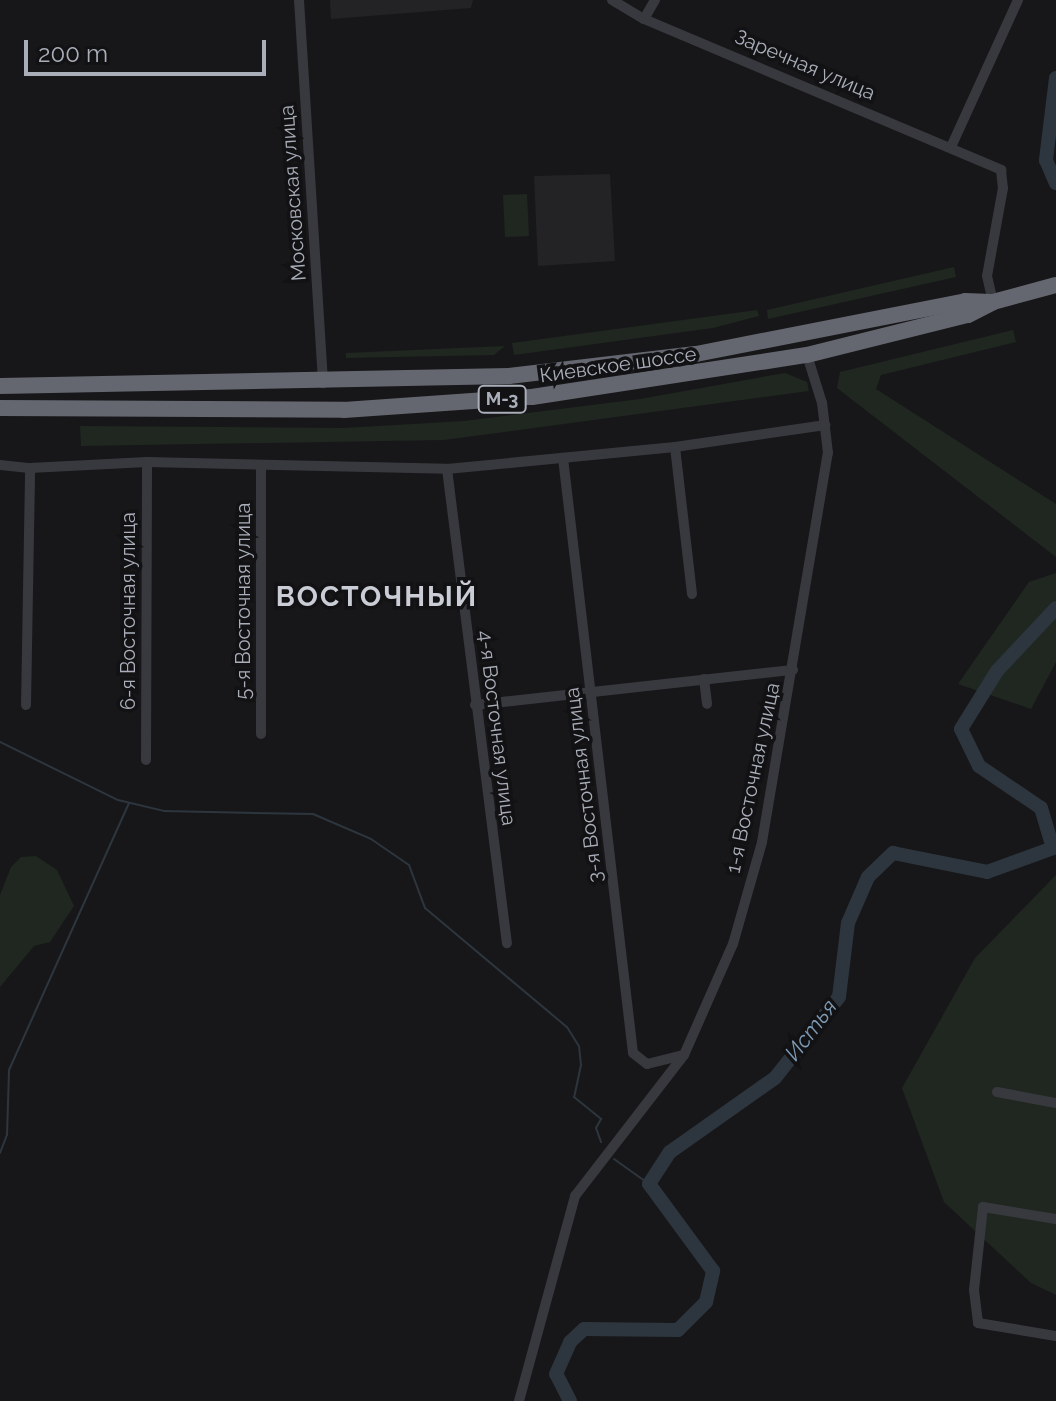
<!DOCTYPE html>
<html>
<head>
<meta charset="utf-8">
<style>
  body { margin:0 }
  #map { position:relative; width:1056px; height:1401px; overflow:hidden; background:#171719; font-family:Raleway,sans-serif }
  div>[style] { position:absolute }
  .built>* { inset:0; background:#232326 }
  .green>* { inset:0; background:#1f2720 }
  .stream>* { height:2px; margin:-1px; padding:0 1px; transform-origin:1px; border-radius:1px; background:#2d363e }
  .river>* { height:14px; margin:-7px; padding:0 7px; transform-origin:7px; border-radius:7px; background:#2d363e }
  .minor>* { height:10px; margin:-5px; padding:0 5px; transform-origin:5px; border-radius:5px; background:#38393e }
  .highway>* { height:16px; margin:-8px; padding:0 8px; transform-origin:8px; border-radius:8px; background:#646770 }
  span { translate:-50% -50%; white-space:nowrap; text-align:center; line-height:1.15; -webkit-text-stroke:7px #121214; paint-order:stroke }
  .shield-label span { padding:2px 6px; background:#121214; border:2px solid; border-radius:6px; -webkit-text-stroke-width:0 }
  .shield-label { font-size:18px; color:#a9aeb9; font-weight:700 }
  .street-label { font-size:20px; color:#a9aeb9 }
  .water-label { font-size:22px; color:#7f9bb5; font-style:italic }
  .district-label { font-size:28px; color:#cacdd5; font-weight:700; letter-spacing:2px }
  .scale { position:absolute; left:24px; top:40px; width:242px; height:36px; box-sizing:border-box; border:4px solid #a9aeb9; border-top:0; padding-left:10px; font-size:24px; line-height:28px; white-space:nowrap; color:#a9aeb9; -webkit-text-stroke:6px #121214; paint-order:stroke }
</style>
</head>
<body>
<div id="map">
  <div class="built">
    <div style="clip-path:polygon(330px 0,473px 0,471px 8px,331px 19px)"></div>
    <div style="clip-path:polygon(610px 174px,615px 261px,538px 266px,534px 176px)"></div>
  </div>
  <div class="green">
    <div style="clip-path:polygon(527px 194px,529px 236px,505px 237px,503px 195px)"></div>
    <div style="clip-path:polygon(954px 267px,956px 277px,768px 319px,767px 310px)"></div>
    <div style="clip-path:polygon(757px 310px,759px 316px,713px 328px,514px 355px,512px 343px)"></div>
    <div style="clip-path:polygon(1013px 330px,1016px 342px,881px 375px,876px 389px,1056px 504px,1056px 557px,837px 388px,840px 372px)"></div>
    <div style="clip-path:polygon(505px 346px,494px 355px,346px 358px,346px 353px)"></div>
    <div style="clip-path:polygon(785px 373px,807px 382px,809px 391px,444px 440px,81px 446px,80px 426px,344px 428px,464px 421px,640px 399px)"></div>
    <div style="clip-path:polygon(1056px 573px,1056px 662px,1031px 709px,958px 684px,1029px 582px)"></div>
    <div style="clip-path:polygon(36px 856px,57px 870px,74px 906px,50px 942px,34px 946px,0 987px,0 895px,11px 867px,21px 857px)"></div>
    <div style="clip-path:polygon(1056px 875px,1056px 1295px,1031px 1283px,944px 1202px,902px 1088px,975px 958px)"></div>
  </div>
  <div class="stream">
    <div style="left:0;top:742px;width:131px;rotate:26.2deg"></div>
    <div style="left:118px;top:800px;width:47px;rotate:13.4deg"></div>
    <div style="left:164px;top:811px;width:149px;rotate:1.2deg"></div>
    <div style="left:313px;top:814px;width:63px;rotate:23.3deg"></div>
    <div style="left:371px;top:839px;width:46px;rotate:34.4deg"></div>
    <div style="left:409px;top:865px;width:46px;rotate:69.6deg"></div>
    <div style="left:425px;top:908px;width:185px;rotate:40deg"></div>
    <div style="left:567px;top:1027px;width:22px;rotate:58deg"></div>
    <div style="left:579px;top:1046px;width:19px;rotate:84deg"></div>
    <div style="left:581px;top:1065px;width:33px;rotate:102deg"></div>
    <div style="left:574px;top:1097px;width:35px;rotate:39deg"></div>
    <div style="left:601px;top:1119px;width:10px;rotate:119deg"></div>
    <div style="left:596px;top:1128px;width:15px;rotate:70deg"></div>
    <div style="left:0;top:1153px;width:19px;rotate:-69deg"></div>
    <div style="left:7px;top:1135px;width:65px;rotate:-88.2deg"></div>
    <div style="left:9px;top:1070px;width:293px;rotate:-65.8deg"></div>
    <div style="left:614px;top:1159px;width:43px;rotate:35.5deg"></div>
  </div>
  <div class="river">
    <div style="left:1056px;top:78px;width:83px;rotate:97deg"></div>
    <div style="left:1046px;top:160px;width:25px;rotate:67deg"></div>
    <div style="left:570px;top:1401px;width:30px;rotate:-117deg"></div>
    <div style="left:556px;top:1374px;width:35px;rotate:-66deg"></div>
    <div style="left:570px;top:1342px;width:19px;rotate:-43deg"></div>
    <div style="left:584px;top:1329px;width:94px;rotate:0.6deg"></div>
    <div style="left:678px;top:1330px;width:40px;rotate:-45deg"></div>
    <div style="left:706px;top:1302px;width:32px;rotate:-77deg"></div>
    <div style="left:713px;top:1271px;width:108px;rotate:-126.3deg"></div>
    <div style="left:649px;top:1184px;width:38px;rotate:-57deg"></div>
    <div style="left:670px;top:1152px;width:128px;rotate:-35.2deg"></div>
    <div style="left:775px;top:1078px;width:103px;rotate:-51.7deg"></div>
    <div style="left:839px;top:997px;width:75px;rotate:-83.1deg"></div>
    <div style="left:848px;top:923px;width:50px;rotate:-66.5deg"></div>
    <div style="left:868px;top:877px;width:35px;rotate:-44deg"></div>
    <div style="left:893px;top:853px;width:96px;rotate:11.4deg"></div>
    <div style="left:987px;top:872px;width:70px;rotate:-20deg"></div>
    <div style="left:1053px;top:848px;width:42px;rotate:-106.7deg"></div>
    <div style="left:1041px;top:808px;width:75px;rotate:-145.9deg"></div>
    <div style="left:979px;top:766px;width:41px;rotate:-115.9deg"></div>
    <div style="left:961px;top:729px;width:68px;rotate:-58.2deg"></div>
    <div style="left:997px;top:671px;width:86px;rotate:-46.9deg"></div>
  </div>
  <div class="minor">
    <div style="left:299px;top:0;width:384px;rotate:86.4deg"></div>
    <div style="left:612px;top:0;width:37px;rotate:31deg"></div>
    <div style="left:644px;top:19px;width:388px;rotate:22.9deg"></div>
    <div style="left:1001px;top:170px;width:18px;rotate:84deg"></div>
    <div style="left:1003px;top:188px;width:89px;rotate:100.3deg"></div>
    <div style="left:987px;top:276px;width:27px;rotate:77deg"></div>
    <div style="left:644px;top:19px;width:22px;rotate:-60deg"></div>
    <div style="left:951px;top:147px;width:162px;rotate:-65.5deg"></div>
    <div style="left:675px;top:447px;width:148px;rotate:83.4deg"></div>
    <div style="left:563px;top:458px;width:599px;rotate:83.29deg"></div>
    <div style="left:633px;top:1053px;width:18px;rotate:38deg"></div>
    <div style="left:647px;top:1064px;width:38px;rotate:-14deg"></div>
    <div style="left:0;top:465px;width:30px;rotate:6deg"></div>
    <div style="left:30px;top:468px;width:117px;rotate:-2.9deg"></div>
    <div style="left:147px;top:462px;width:300px;rotate:1.3deg"></div>
    <div style="left:447px;top:469px;width:229px;rotate:-5.5deg"></div>
    <div style="left:675px;top:447px;width:152px;rotate:-8.3deg"></div>
    <div style="left:261px;top:469px;width:265px;rotate:90deg"></div>
    <div style="left:447px;top:469px;width:478px;rotate:82.8deg"></div>
    <div style="left:704px;top:679px;width:25px;rotate:83deg"></div>
    <div style="left:26px;top:705px;width:237px;rotate:-89deg"></div>
    <div style="left:475px;top:705px;width:320px;rotate:-6.3deg"></div>
    <div style="left:146px;top:760px;width:298px;rotate:-89.8deg"></div>
    <div style="left:997px;top:1092px;width:60px;rotate:10.6deg"></div>
    <div style="left:1056px;top:1219px;width:74px;rotate:-170.7deg"></div>
    <div style="left:983px;top:1207px;width:83px;rotate:96.2deg"></div>
    <div style="left:974px;top:1290px;width:33px;rotate:83deg"></div>
    <div style="left:978px;top:1323px;width:79px;rotate:9.5deg"></div>
    <div style="left:519px;top:1401px;width:213px;rotate:-74.7deg"></div>
    <div style="left:575px;top:1196px;width:178px;rotate:-52.3deg"></div>
    <div style="left:684px;top:1055px;width:121px;rotate:-66.2deg"></div>
    <div style="left:733px;top:944px;width:106px;rotate:-74.1deg"></div>
    <div style="left:762px;top:842px;width:395px;rotate:-80.4deg"></div>
    <div style="left:828px;top:453px;width:50px;rotate:-96.8deg"></div>
    <div style="left:822px;top:403px;width:50px;rotate:-107.4deg"></div>
  </div>
  <div class="highway">
    <div style="left:0;top:386px;width:509px;rotate:-1.13deg"></div>
    <div style="left:509px;top:376px;width:188px;rotate:-6.7deg"></div>
    <div style="left:696px;top:354px;width:274px;rotate:-11.1deg"></div>
    <div style="left:965px;top:301px;width:26px;rotate:2deg"></div>
    <div style="left:0;top:408px;width:344px;rotate:0.3deg"></div>
    <div style="left:344px;top:410px;width:188px;rotate:-4deg"></div>
    <div style="left:532px;top:397px;width:278px;rotate:-8.7deg"></div>
    <div style="left:807px;top:355px;width:166px;rotate:-14deg"></div>
    <div style="left:968px;top:315px;width:28px;rotate:-27deg"></div>
    <div style="left:993px;top:302px;width:65px;rotate:-15.1deg"></div>
  </div>
  <div class="shield-label">
    <span style="left:502px;top:399px">М-3</span>
  </div>
  <div class="street-label">
    <span style="left:805px;top:65px;rotate:23deg">Заречная улица</span>
    <span style="left:293px;top:193px;rotate:-94deg">Московская улица</span>
    <span style="left:618px;top:365px;rotate:-8deg">Киевское шоссе</span>
    <span style="left:243px;top:601px;rotate:-90deg">5-я Восточная улица</span>
    <span style="left:128px;top:611px;rotate:-90deg">6-я Восточная улица</span>
    <span style="left:497px;top:728px;rotate:83deg">4-я Восточная улица</span>
    <span style="left:753px;top:778px;rotate:-78deg">1-я Восточная улица</span>
    <span style="left:584px;top:785px;rotate:-97deg">3-я Восточная улица</span>
  </div>
  <div class="water-label">
    <span style="left:811px;top:1030px;rotate:-53deg">Истья</span>
  </div>
  <div class="district-label">
    <span style="left:377px;top:597px">ВОСТОЧНЫЙ</span>
  </div>
  <div class="scale">200 m</div>
</div>
</body>
</html>
